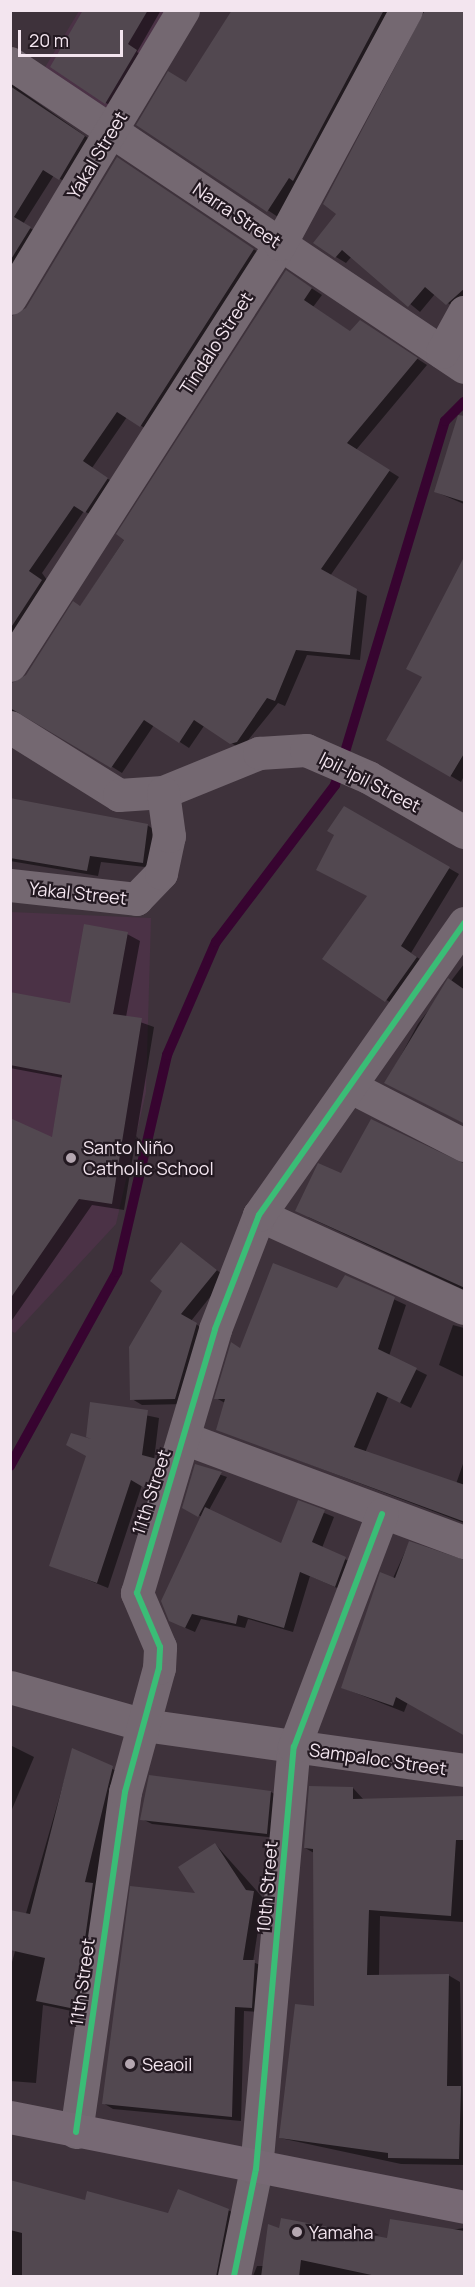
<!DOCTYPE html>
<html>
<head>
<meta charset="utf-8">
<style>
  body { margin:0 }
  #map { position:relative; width:475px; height:2287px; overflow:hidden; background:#3e323b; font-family:Manrope,sans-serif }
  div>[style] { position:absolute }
  .built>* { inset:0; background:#4b3246 }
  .shadow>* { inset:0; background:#0007 }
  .stream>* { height:10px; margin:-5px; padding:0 5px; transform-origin:5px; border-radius:5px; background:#370430 }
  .building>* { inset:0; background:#524850 }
  .street>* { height:33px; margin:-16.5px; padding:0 16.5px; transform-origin:16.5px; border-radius:16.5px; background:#746871 }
  .secondary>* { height:33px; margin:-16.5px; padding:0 16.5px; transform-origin:16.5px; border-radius:16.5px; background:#776974 }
  .cycleway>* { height:6px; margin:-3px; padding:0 3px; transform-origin:3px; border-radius:3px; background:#3abd76 }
  .dots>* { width:16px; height:16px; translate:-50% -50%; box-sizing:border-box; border:3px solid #231921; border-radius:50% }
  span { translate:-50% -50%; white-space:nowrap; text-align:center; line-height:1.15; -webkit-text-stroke:4.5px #231921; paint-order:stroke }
  .street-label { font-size:18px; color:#f3e5ef }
  .poi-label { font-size:18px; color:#f3e5ef }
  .left { translate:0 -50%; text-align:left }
  .frame { position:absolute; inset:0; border:12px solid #f3e5ef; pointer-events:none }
  .scale { position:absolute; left:18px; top:30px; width:105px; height:27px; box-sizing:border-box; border:3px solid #f3e5ef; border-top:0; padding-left:8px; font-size:18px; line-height:21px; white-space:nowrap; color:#f3e5ef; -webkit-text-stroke:4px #231921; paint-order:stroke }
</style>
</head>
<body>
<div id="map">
  <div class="built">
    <div style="clip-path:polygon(79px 11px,166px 11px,107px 108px,44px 69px)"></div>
    <div style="clip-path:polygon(11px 912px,151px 918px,146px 1092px,116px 1224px,15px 1333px,11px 1331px)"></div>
  </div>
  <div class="shadow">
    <div style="clip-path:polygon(85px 10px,161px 10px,137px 52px,146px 58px,116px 109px,106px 103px)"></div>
    <div style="clip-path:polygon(234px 10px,398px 10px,278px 217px,138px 124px,187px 83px)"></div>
    <div style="clip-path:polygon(424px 10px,464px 10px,464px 302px,458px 310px,435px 294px,420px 312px,352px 256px,346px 263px,336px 257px,339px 213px)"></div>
    <div style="clip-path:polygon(10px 83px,95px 143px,70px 185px,54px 175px,23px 224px,40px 234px,10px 272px)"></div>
    <div style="clip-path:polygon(127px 165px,264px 256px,151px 432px,127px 417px,92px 468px,117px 485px,96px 518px,84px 511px,42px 573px,52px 587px,10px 651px,10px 335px)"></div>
    <div style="clip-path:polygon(296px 278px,322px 295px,313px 307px,351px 332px,370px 328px,427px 365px,356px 450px,399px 477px,330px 576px,367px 596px,360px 660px,307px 655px,285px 706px,278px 703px,241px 749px,204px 726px,189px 748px,154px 725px,122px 773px,31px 716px,10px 712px,10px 685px,26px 677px,80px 607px)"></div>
    <div style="clip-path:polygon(464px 418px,464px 504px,436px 492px)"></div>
    <div style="clip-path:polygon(464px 568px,464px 776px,461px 782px,388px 739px,424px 677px)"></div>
    <div style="clip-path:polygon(10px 803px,147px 825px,158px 832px,154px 868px,101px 862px,98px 876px,10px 861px)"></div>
    <div style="clip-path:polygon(344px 808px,459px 874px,411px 953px,427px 964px,397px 1007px,324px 958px,369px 896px,336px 835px)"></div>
    <div style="clip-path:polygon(127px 934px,140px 941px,126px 1017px,154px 1027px,124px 1210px,92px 1205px,10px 1323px,10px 1120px,53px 1139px,63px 1078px,10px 1068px,10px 993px,71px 1005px)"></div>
    <div style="clip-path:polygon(464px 964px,464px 1123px,386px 1083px,418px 1024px)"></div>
    <div style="clip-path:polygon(464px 1165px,464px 1290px,308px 1217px,342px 1175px)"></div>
    <div style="clip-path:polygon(182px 1244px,226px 1277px,191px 1321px,207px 1331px,185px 1404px,142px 1405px,132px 1399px)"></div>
    <div style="clip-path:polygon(346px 1277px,406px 1305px,389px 1356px,427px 1375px,411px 1408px,388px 1397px,365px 1453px,456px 1484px,464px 1461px,464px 1523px,217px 1429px,225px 1403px,216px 1398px,241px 1350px,338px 1290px)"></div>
    <div style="clip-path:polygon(453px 1325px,464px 1328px,464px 1377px,439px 1365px)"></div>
    <div style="clip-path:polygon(92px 1404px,159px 1418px,154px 1460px,168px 1467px,160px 1495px,142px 1485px,108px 1588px,51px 1565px,96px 1442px)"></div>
    <div style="clip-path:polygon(196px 1466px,227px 1477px,209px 1510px,281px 1545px,298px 1502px,334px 1517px,322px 1548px,355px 1564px,344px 1591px,310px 1576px,293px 1632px,248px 1619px,245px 1628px,201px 1619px,195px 1632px,181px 1626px,202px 1517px,184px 1507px)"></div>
    <div style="clip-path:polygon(409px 1543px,464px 1559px,464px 1734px,408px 1702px,404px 1712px,343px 1688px)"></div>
    <div style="clip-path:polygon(10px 1745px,34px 1757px,10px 1814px)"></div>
    <div style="clip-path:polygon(73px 1750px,123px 1774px,86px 2014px,43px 2005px,36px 2083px,10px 2081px,10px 1969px)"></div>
    <div style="clip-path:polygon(353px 1788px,364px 1800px,464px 1797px,463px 1922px,380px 1916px,379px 1976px,448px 1975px,460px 1982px,464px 2165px,401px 2164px,280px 2138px,315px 2007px,314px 1853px,305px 1848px)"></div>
    <div style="clip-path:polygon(271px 1792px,281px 1798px,277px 1838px,152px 1824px,142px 1819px)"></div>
    <div style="clip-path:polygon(216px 1845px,263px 1898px,253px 1962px,265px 1967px,261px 2012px,244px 2011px,241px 2121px,113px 2109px,103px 2103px)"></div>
    <div style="clip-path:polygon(10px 2181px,86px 2202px,169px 2214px,228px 2210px,239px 2216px,226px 2276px,10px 2276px)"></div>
    <div style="clip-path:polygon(464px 2228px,464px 2276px,253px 2276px,257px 2266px,264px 2266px,280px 2230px,388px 2240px)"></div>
  </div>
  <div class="stream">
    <div style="left:10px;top:1466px;width:222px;rotate:-61.1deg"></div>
    <div style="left:117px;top:1272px;width:223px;rotate:-77deg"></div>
    <div style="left:167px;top:1055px;width:123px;rotate:-66.6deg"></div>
    <div style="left:216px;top:942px;width:197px;rotate:-52.8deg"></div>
    <div style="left:335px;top:785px;width:380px;rotate:-73.2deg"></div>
    <div style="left:445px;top:421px;width:27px;rotate:-45deg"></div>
  </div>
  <div class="building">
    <div style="clip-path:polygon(83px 10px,148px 10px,128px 44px,137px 50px,105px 104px,50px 67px)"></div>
    <div style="clip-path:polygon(232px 10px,384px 10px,293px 181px,289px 178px,267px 212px,136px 125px,168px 71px,186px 82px)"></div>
    <div style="clip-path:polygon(425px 10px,465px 10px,465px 288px,446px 305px,425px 287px,408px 307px,342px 250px,335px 258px,313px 243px,336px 214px,323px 204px)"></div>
    <div style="clip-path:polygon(10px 86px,85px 136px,59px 180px,43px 170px,14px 217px,31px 227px,10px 261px)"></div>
    <div style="clip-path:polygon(117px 157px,254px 249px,140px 427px,117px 412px,83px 461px,108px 478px,85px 513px,74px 506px,29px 571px,42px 580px,10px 629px,10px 317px,26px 308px)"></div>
    <div style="clip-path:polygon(286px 270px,312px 288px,304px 300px,350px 331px,360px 320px,418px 358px,347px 443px,390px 470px,321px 569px,357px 589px,350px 655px,296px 650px,275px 701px,267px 698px,237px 742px,230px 744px,194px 720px,179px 743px,144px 720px,111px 768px,10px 708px,10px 684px,26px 675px,73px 601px,80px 606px,124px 540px,116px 534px)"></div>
    <div style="clip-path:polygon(458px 415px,465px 416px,465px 502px,434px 492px)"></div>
    <div style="clip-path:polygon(465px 555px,465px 752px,450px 777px,386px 740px,422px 677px,406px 669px)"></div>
    <div style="clip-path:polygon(10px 798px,148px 824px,143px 863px,90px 856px,87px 871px,10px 858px)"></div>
    <div style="clip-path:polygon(344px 806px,450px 867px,401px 946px,417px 957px,385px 1002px,322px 959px,367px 896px,316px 870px,334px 835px,327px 831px)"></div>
    <div style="clip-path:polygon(84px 924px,128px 932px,113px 1014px,142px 1018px,112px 1204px,79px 1199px,10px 1299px,10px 1118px,52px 1137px,62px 1075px,10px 1065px,10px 992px,70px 1003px)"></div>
    <div style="clip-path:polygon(448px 978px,465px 990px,465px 1124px,384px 1083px)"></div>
    <div style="clip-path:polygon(371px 1119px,465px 1164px,465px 1288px,295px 1211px,318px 1163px,341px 1173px)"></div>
    <div style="clip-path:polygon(181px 1242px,217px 1270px,181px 1314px,197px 1323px,175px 1399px,130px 1400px,129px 1347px,162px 1291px,150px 1281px)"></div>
    <div style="clip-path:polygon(273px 1263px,337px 1288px,345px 1275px,395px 1297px,378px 1349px,417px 1368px,400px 1403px,377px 1392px,354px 1447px,465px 1485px,465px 1522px,216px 1430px,225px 1399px,214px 1399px,231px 1342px,240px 1348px)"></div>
    <div style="clip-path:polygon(90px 1402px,148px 1410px,142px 1455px,157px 1459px,148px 1490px,131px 1480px,97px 1583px,49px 1566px,86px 1456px,66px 1445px,71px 1433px,91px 1439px,86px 1437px)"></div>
    <div style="clip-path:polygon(195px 1464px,222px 1472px,198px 1517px,182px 1508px)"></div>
    <div style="clip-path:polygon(298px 1500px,325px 1510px,312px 1542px,346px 1557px,335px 1587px,300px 1572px,284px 1628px,238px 1615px,236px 1624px,192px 1614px,185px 1628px,169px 1621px,161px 1601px,205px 1507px,281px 1543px)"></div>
    <div style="clip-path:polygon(409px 1541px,465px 1560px,465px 1736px,396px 1697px,393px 1706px,341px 1688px,380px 1572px,395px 1578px)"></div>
    <div style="clip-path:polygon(72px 1748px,113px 1766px,85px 1882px,93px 1883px,75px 2009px,36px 2001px,45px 1958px,10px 1950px,10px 1910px,30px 1914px)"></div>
    <div style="clip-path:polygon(149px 1775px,271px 1791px,267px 1834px,140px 1820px)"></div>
    <div style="clip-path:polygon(309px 1786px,353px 1787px,353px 1799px,465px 1796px,465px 1840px,456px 1840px,451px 1916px,369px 1910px,367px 1975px,449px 1974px,447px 2086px,461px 2086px,459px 2159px,388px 2158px,388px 2153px,279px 2138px,295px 2004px,314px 2006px,313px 1849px,304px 1848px)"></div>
    <div style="clip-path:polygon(215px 1843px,246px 1890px,254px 1891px,243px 1960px,255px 1960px,252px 2008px,235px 2007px,232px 2117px,102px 2104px,130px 1886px,195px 1893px,178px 1867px)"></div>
    <div style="clip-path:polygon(10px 2180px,85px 2200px,87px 2191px,168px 2213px,178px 2189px,229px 2209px,216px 2277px,22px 2277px,22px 2233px,10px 2230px)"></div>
    <div style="clip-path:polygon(281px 2218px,387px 2238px,390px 2219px,465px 2231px,465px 2277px,381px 2277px,301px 2260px,299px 2277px,261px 2277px,268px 2224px,279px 2228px)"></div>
  </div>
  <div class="street">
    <div style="left:10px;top:63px;width:546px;rotate:33.81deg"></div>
    <div style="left:10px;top:298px;width:336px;rotate:-59deg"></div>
    <div style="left:442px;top:352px;width:46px;rotate:-61.2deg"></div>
    <div style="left:10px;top:665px;width:500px;rotate:-57.33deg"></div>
    <div style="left:280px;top:244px;width:266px;rotate:-61.7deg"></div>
    <div style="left:10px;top:727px;width:128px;rotate:32deg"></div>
    <div style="left:119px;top:795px;width:44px;rotate:-3.9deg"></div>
    <div style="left:163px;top:792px;width:104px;rotate:-22.1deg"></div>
    <div style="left:259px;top:753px;width:47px;rotate:-3.7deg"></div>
    <div style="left:306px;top:750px;width:68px;rotate:23.5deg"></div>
    <div style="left:368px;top:777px;width:111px;rotate:29.8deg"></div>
    <div style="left:10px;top:885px;width:127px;rotate:6.3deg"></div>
    <div style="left:136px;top:899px;width:36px;rotate:-46deg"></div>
    <div style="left:161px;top:873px;width:38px;rotate:-78deg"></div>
    <div style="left:169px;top:836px;width:44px;rotate:-97.8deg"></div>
    <div style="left:353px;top:1088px;width:125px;rotate:27.2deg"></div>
    <div style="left:259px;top:1215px;width:225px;rotate:24.4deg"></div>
    <div style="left:184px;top:1438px;width:299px;rotate:20.4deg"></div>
    <div style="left:10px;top:1687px;width:139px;rotate:15.8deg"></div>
    <div style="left:144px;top:1725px;width:323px;rotate:8deg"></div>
    <div style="left:76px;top:2132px;width:344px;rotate:-81.8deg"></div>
    <div style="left:125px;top:1792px;width:129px;rotate:-74.7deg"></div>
    <div style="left:159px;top:1668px;width:21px;rotate:-87deg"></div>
    <div style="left:160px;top:1647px;width:59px;rotate:-113.1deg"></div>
    <div style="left:137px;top:1593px;width:275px;rotate:-73.5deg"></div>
    <div style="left:215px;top:1329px;width:122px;rotate:-68.9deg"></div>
    <div style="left:259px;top:1215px;width:357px;rotate:-54.9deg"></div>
    <div style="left:234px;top:2276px;width:109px;rotate:-78.4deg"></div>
    <div style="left:256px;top:2169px;width:424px;rotate:-84.9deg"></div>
    <div style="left:294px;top:1747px;width:249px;rotate:-69.3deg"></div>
  </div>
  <div class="secondary">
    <div style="left:10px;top:2117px;width:463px;rotate:11.2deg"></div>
  </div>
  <div class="cycleway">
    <div style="left:76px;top:2132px;width:344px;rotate:-81.8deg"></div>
    <div style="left:125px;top:1792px;width:129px;rotate:-74.7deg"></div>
    <div style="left:159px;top:1668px;width:21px;rotate:-87deg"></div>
    <div style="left:160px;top:1647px;width:59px;rotate:-113.1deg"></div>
    <div style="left:137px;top:1593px;width:275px;rotate:-73.5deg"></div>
    <div style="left:215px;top:1329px;width:122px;rotate:-68.9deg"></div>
    <div style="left:259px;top:1215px;width:357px;rotate:-54.9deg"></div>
    <div style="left:234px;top:2276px;width:109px;rotate:-78.4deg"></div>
    <div style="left:256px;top:2169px;width:424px;rotate:-84.9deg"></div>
    <div style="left:294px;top:1747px;width:249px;rotate:-69.3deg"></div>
  </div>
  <div class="dots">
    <div style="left:71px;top:1158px;background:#b4a6b0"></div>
    <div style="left:130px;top:2064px;background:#b4a6b0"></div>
    <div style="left:297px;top:2232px;background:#b4a6b0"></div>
  </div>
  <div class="street-label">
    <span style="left:97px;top:155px;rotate:-59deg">Yakal Street</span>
    <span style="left:237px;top:215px;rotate:34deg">Narra Street</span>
    <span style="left:216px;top:343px;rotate:-57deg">Tindalo Street</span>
    <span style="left:370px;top:782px;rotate:27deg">Ipil-ipil Street</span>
    <span style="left:78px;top:893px;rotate:6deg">Yakal Street</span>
    <span style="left:151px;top:1492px;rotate:-72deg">11th Street</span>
    <span style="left:378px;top:1759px;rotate:8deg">Sampaloc Street</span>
    <span style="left:267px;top:1887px;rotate:-85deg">10th Street</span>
    <span style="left:82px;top:1982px;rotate:-82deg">11th Street</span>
  </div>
  <div class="poi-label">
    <span class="left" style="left:83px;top:1158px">Santo Niño<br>Catholic School</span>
    <span class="left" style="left:142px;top:2064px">Seaoil</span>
    <span class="left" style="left:309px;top:2232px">Yamaha</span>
  </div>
  <div class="frame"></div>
  <div class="scale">20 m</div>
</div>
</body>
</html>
